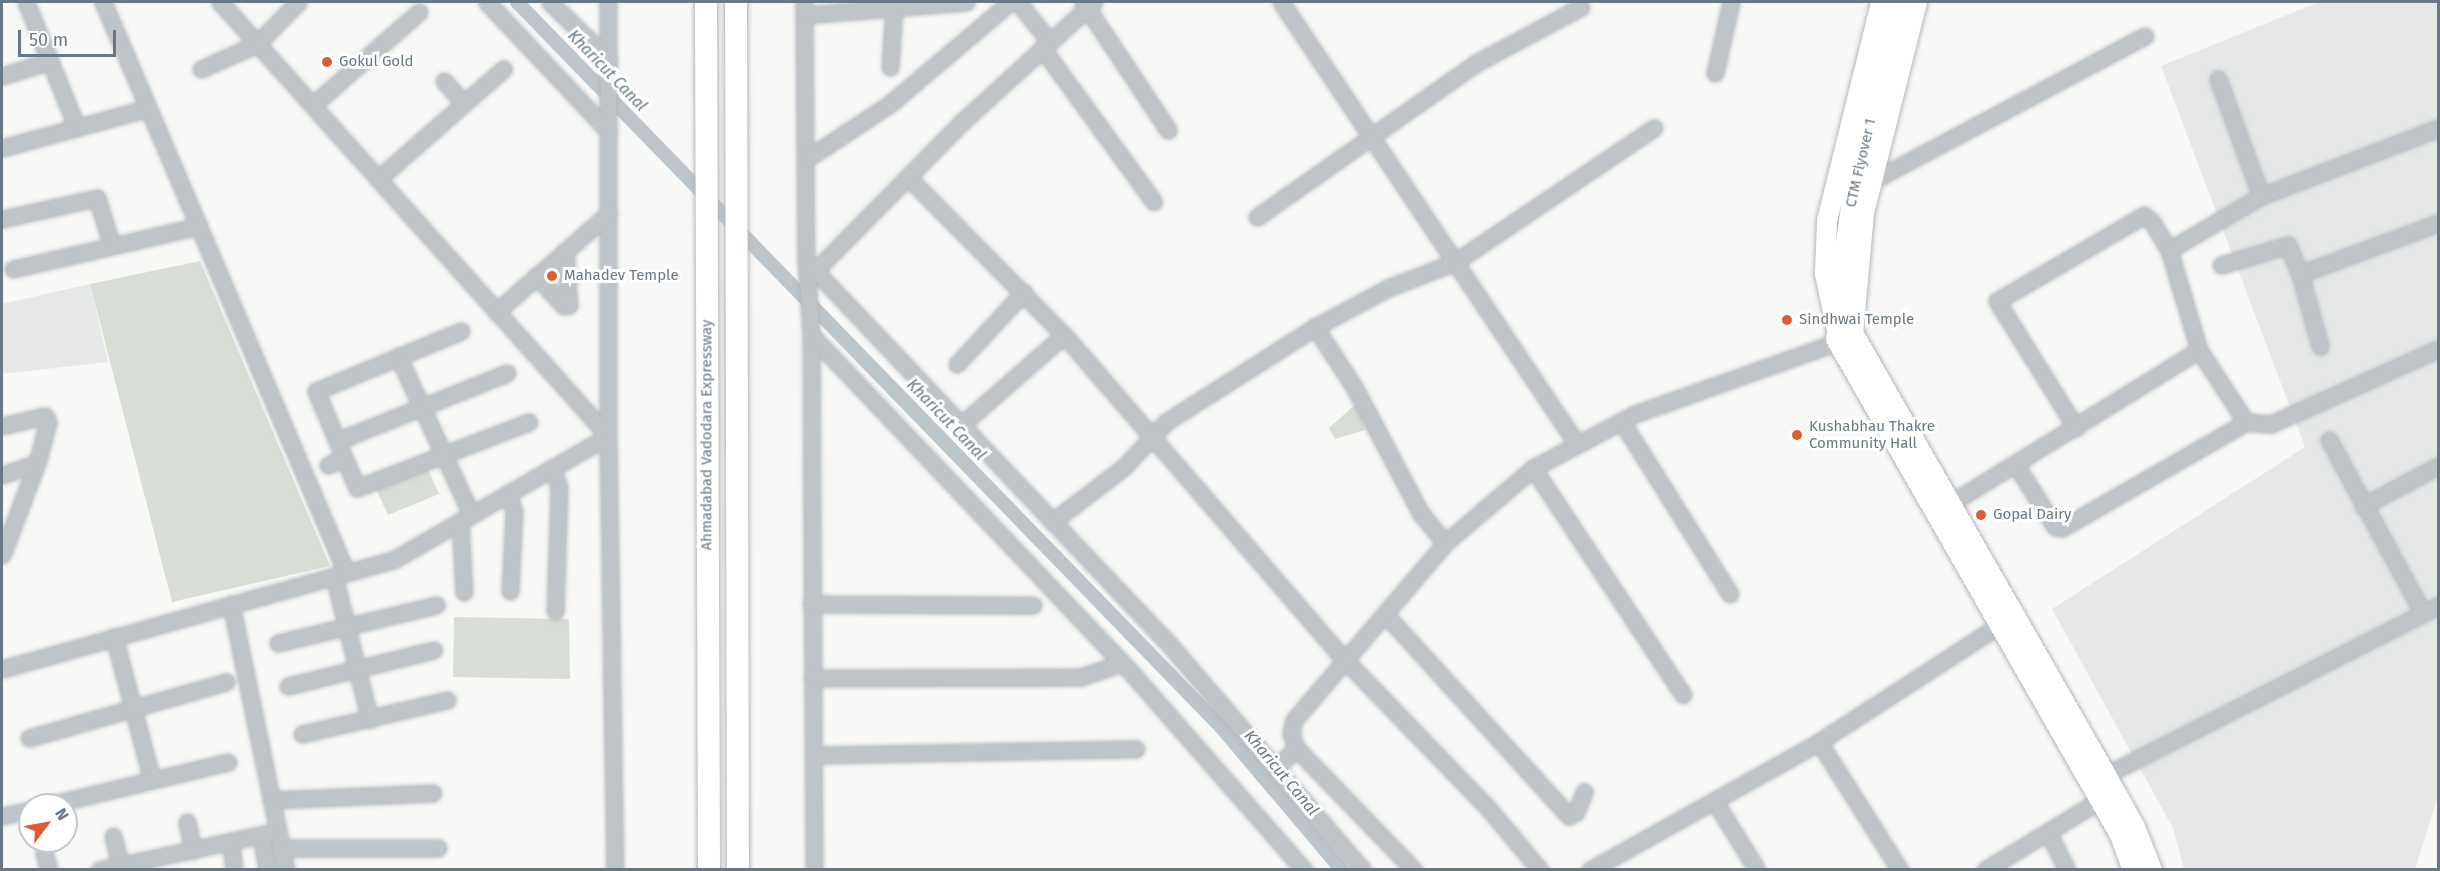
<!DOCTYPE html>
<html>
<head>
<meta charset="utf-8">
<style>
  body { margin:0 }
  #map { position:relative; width:2440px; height:871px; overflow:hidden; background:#f8f8f6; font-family:"Fira Sans",sans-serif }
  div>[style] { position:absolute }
  .built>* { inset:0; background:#e6e7e7 }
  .green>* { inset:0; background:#d8ddd5 }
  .canal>* { height:14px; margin:-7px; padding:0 7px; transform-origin:7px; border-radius:7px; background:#bbc5ca }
  .roads { filter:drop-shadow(0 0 2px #b3b8bc) drop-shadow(0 0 2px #b3b8bc) }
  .minor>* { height:15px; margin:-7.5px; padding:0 7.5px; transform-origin:7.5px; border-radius:7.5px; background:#bfc4c8 }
  .major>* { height:20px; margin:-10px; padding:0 10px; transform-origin:10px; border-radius:10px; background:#fff }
  .highway>* { height:22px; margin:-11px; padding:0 11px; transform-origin:11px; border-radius:11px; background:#fff }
  .dots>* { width:16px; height:16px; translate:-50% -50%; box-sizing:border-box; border:3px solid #fff; border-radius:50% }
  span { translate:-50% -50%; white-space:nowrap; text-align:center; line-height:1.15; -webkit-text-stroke:6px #fff; paint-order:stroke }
  .poi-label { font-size:15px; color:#697886 }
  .left { translate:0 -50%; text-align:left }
  .street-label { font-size:15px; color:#697886 }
  .water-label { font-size:16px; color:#647981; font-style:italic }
  .frame { position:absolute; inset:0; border:3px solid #697886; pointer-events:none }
  .north { position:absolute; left:18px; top:793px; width:60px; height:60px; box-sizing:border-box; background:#fff; border:2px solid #c3c9cf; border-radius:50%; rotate:58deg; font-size:16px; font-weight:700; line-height:24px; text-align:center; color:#697886 }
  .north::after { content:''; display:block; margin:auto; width:21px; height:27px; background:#dd5d32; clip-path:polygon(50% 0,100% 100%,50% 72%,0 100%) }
  .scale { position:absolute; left:18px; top:30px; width:98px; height:27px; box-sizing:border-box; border:3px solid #697886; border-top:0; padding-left:8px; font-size:18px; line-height:21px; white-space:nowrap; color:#697886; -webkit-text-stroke:4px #fff; paint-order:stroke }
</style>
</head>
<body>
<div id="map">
  <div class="built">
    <div style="clip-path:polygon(2319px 2px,2438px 2px,2438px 796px,2415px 869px,2184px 869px,2173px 828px,2052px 609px,2305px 447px,2161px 66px)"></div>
    <div style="clip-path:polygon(90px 284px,108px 362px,2px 374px,2px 304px)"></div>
  </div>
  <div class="green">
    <div style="clip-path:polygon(200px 261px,330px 566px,172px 602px,90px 284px)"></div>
    <div style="clip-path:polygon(1357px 403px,1365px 430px,1335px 439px,1329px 428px)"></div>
    <div style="clip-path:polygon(428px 469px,439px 494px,388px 515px,376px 489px)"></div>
    <div style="clip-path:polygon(454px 617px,569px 619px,570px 679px,453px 677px)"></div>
  </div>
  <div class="canal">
    <div style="left:517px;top:2px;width:1011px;rotate:45.84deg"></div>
    <div style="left:1221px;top:727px;width:187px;rotate:49.8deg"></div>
  </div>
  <div class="roads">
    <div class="minor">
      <div style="left:26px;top:2px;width:136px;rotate:68deg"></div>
      <div style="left:103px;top:2px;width:620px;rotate:66.91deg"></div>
      <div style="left:220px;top:2px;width:582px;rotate:48.2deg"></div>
      <div style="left:487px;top:2px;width:178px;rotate:46.8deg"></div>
      <div style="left:550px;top:2px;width:83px;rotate:44.5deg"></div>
      <div style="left:608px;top:2px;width:434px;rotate:90deg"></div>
      <div style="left:608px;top:436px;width:434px;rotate:89.1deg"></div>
      <div style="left:804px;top:2px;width:259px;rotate:89.6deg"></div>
      <div style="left:806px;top:261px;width:74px;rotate:86.1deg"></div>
      <div style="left:811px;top:335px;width:535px;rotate:89.68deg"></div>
      <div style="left:1018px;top:2px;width:50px;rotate:51.5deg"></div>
      <div style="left:1083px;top:2px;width:154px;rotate:56.4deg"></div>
      <div style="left:1281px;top:2px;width:313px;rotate:56.2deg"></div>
      <div style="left:1455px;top:262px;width:240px;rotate:-34deg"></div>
      <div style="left:804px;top:15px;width:163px;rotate:-4.6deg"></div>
      <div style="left:1042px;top:48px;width:190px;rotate:54deg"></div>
      <div style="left:890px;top:67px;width:60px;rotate:-86.2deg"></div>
      <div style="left:201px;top:69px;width:61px;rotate:-24.1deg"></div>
      <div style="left:257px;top:44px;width:59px;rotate:-45.7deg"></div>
      <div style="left:1715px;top:73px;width:73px;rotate:-77.3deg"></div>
      <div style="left:2px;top:76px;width:50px;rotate:-17.4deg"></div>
      <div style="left:2218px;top:79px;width:125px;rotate:69.8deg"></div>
      <div style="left:2261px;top:196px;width:190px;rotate:-21deg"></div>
      <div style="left:444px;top:81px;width:30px;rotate:48deg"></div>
      <div style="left:313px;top:105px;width:141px;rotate:-41.3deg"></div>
      <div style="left:2px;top:148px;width:151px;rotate:-15.3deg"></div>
      <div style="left:805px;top:160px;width:103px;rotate:-33.5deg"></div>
      <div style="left:891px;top:103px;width:156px;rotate:-40.3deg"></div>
      <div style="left:909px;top:178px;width:221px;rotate:45.4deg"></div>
      <div style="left:1064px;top:335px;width:430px;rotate:49.2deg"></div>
      <div style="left:1345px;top:660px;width:204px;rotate:46deg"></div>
      <div style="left:1487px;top:807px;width:82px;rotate:49.9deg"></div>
      <div style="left:378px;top:179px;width:167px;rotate:-41.3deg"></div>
      <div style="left:1872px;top:181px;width:309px;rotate:-28deg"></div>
      <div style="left:1257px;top:217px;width:268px;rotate:-35.1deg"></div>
      <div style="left:1476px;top:63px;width:119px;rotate:-28.1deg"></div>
      <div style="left:2px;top:219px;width:97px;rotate:-12.5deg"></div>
      <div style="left:97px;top:198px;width:50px;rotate:72.6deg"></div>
      <div style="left:2169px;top:250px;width:107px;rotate:-30.4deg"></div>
      <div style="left:806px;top:261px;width:528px;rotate:46.54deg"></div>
      <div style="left:1169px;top:644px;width:298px;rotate:49.4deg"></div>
      <div style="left:2221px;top:265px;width:70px;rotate:-16.6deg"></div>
      <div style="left:2288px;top:245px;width:31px;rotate:68deg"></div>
      <div style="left:2300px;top:274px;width:147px;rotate:-20.3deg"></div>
      <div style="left:13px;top:269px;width:191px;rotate:-13deg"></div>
      <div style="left:817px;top:269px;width:206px;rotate:-45.4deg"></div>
      <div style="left:962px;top:122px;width:178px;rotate:-42.3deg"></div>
      <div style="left:2300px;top:274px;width:75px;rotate:74.5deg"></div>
      <div style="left:536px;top:276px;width:41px;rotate:47deg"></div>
      <div style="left:564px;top:306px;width:5px;rotate:-11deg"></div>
      <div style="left:569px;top:305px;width:54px;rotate:-94.2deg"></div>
      <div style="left:496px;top:312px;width:150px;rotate:-41.2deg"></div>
      <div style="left:461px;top:331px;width:157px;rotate:157.5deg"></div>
      <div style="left:316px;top:391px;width:105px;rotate:67.1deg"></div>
      <div style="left:357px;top:488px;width:184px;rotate:-21deg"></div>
      <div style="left:811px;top:335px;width:471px;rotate:46.5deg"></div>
      <div style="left:1135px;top:677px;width:257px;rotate:48.8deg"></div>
      <div style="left:398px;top:356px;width:174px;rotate:65.2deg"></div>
      <div style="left:957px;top:364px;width:98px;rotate:-47.1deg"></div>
      <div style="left:1622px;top:422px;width:203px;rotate:57.9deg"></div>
      <div style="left:2px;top:426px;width:44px;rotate:-13.1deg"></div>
      <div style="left:45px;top:416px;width:7px;rotate:63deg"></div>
      <div style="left:48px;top:422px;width:42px;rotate:105deg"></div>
      <div style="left:37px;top:463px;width:98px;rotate:110.8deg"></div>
      <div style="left:960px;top:426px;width:138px;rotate:-41.2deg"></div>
      <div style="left:2076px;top:428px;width:150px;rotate:-121.9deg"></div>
      <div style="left:1997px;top:301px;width:170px;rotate:-30.3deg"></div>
      <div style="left:2144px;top:215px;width:11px;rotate:41deg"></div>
      <div style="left:2152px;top:222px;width:33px;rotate:59deg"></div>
      <div style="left:2169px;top:250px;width:104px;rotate:73.3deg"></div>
      <div style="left:2329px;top:440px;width:197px;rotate:61.5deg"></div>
      <div style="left:337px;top:441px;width:183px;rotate:-21.8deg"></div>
      <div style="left:328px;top:465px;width:17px;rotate:-24deg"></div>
      <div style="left:2016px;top:465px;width:73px;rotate:57.8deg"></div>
      <div style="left:2055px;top:527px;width:7px;rotate:8deg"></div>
      <div style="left:2062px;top:528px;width:212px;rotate:-29.9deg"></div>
      <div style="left:552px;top:468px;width:20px;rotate:70deg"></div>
      <div style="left:559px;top:487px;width:124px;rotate:91.8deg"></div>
      <div style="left:1533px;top:468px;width:272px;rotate:56.5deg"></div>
      <div style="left:2px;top:475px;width:37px;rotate:-19deg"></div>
      <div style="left:508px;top:493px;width:19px;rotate:72deg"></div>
      <div style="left:514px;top:511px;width:80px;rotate:92.9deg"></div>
      <div style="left:2363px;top:506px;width:85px;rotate:-28.1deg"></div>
      <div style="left:1943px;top:508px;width:301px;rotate:-31.7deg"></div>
      <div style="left:2199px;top:350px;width:86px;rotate:56.9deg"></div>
      <div style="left:2246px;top:422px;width:25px;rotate:5deg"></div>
      <div style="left:2271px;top:424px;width:183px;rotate:-24.2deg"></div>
      <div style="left:460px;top:521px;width:71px;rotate:86.8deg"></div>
      <div style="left:1052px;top:522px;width:91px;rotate:-37.4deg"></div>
      <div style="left:1124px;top:467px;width:62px;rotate:-47deg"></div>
      <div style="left:1166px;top:422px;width:177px;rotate:-32.5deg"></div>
      <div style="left:1445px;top:543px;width:40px;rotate:-129deg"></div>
      <div style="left:1420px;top:512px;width:141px;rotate:-117.8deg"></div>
      <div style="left:1354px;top:387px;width:72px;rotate:-123deg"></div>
      <div style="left:1315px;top:327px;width:83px;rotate:-28.1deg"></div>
      <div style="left:1388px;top:288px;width:72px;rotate:-21.2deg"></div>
      <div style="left:1455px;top:262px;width:218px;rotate:56.2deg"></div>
      <div style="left:334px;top:576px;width:148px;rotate:76deg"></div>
      <div style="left:231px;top:604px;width:272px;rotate:78.3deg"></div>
      <div style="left:811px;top:604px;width:222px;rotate:0.3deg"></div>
      <div style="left:1385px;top:614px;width:273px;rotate:47.7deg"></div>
      <div style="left:1569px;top:816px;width:8px;rotate:-30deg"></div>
      <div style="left:1576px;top:812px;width:22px;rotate:-68deg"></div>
      <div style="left:114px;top:637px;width:148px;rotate:75.1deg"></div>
      <div style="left:278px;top:643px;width:163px;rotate:-13.5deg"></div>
      <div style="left:2px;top:669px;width:408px;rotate:-15.6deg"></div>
      <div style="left:395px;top:559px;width:246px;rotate:-30deg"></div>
      <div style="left:812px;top:678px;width:269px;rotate:-0.2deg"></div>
      <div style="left:1081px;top:677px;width:43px;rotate:-18.9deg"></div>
      <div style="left:288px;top:686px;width:150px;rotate:-13.9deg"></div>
      <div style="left:302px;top:734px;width:149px;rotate:-13.2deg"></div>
      <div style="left:29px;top:738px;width:205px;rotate:-15.9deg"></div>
      <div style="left:1819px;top:742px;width:151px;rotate:57.7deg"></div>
      <div style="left:1296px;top:748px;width:170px;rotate:46deg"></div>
      <div style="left:814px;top:755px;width:322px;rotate:-1.1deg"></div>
      <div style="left:1276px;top:768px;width:28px;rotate:-45deg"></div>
      <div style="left:1296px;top:748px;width:16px;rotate:-108deg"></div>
      <div style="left:1291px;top:733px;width:13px;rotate:-77deg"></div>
      <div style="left:1294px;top:720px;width:233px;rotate:-49.5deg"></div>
      <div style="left:1445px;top:543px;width:116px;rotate:-40.4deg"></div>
      <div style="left:1533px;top:468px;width:115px;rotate:-27.9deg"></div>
      <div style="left:1635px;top:414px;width:214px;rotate:-19.6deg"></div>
      <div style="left:2098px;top:779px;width:381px;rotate:-27deg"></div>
      <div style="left:271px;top:800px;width:162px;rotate:-2.5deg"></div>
      <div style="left:1715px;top:802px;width:78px;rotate:58.2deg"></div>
      <div style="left:49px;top:805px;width:184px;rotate:-13.5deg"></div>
      <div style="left:2px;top:816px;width:29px;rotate:-12deg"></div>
      <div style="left:187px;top:822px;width:29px;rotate:78deg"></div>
      <div style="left:2048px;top:832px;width:42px;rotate:63.4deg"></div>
      <div style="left:261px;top:835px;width:36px;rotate:80deg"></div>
      <div style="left:113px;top:836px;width:30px;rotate:76deg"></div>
      <div style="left:231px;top:842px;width:28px;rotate:84deg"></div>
      <div style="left:281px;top:848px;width:157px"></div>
      <div style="left:44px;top:853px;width:18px;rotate:74deg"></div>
      <div style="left:99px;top:870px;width:183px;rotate:-12.3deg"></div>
      <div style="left:1590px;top:870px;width:262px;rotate:-29.2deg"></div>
      <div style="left:1819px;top:742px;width:224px;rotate:-33deg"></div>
      <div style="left:1985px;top:870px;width:135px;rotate:-31.3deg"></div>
    </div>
    <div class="major">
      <div style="left:1917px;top:2px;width:218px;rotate:104.1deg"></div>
      <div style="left:1864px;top:213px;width:121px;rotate:95.2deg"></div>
      <div style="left:1853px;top:333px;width:509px;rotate:60.21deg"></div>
      <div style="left:2106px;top:775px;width:60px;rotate:60.9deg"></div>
      <div style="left:2135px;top:827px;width:46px;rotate:68.4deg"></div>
      <div style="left:1841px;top:322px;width:51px;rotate:-88.9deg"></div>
      <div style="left:1842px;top:271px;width:79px;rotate:-82deg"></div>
      <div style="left:1853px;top:193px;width:197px;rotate:-76.2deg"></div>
      <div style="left:1837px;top:330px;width:57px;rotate:-102.1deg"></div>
      <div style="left:1825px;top:274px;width:53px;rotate:-87.8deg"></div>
      <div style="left:1827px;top:221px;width:226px;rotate:-76.1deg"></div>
      <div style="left:1839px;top:344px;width:7px;rotate:8deg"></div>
      <div style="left:1846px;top:345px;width:9px;rotate:-36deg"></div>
      <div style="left:1853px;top:340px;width:12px;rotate:-104deg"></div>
      <div style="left:1850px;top:328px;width:11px;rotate:180deg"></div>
      <div style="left:1839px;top:328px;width:11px;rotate:105deg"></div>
      <div style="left:1836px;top:339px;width:572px;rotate:60.21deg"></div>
      <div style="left:2120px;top:835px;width:37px;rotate:70deg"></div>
    </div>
    <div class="highway">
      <div style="left:706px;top:2px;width:868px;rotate:89.8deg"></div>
      <div style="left:736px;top:2px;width:868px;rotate:89.87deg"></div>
    </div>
  </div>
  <div class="dots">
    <div style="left:327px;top:62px;background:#dd5d32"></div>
    <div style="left:552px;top:276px;background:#dd5d32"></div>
    <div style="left:1787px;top:320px;background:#dd5d32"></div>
    <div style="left:1797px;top:435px;background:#dd5d32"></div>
    <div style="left:1981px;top:515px;background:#dd5d32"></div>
  </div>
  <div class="poi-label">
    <span class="left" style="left:339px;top:62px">Gokul Gold</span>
    <span class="left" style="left:564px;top:276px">Mahadev Temple</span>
    <span class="left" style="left:1799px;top:320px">Sindhwai Temple</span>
    <span class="left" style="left:1809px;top:435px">Kushabhau Thakre<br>Community Hall</span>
    <span class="left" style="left:1993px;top:515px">Gopal Dairy</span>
  </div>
  <div class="street-label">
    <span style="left:1861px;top:163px;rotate:-77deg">CTM Flyover 1</span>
    <span style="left:707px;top:435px;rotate:-90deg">Ahmadabad Vadodara Expressway</span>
  </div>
  <div class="water-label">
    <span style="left:607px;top:71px;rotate:46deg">Kharicut Canal</span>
    <span style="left:946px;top:420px;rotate:46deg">Kharicut Canal</span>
    <span style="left:1281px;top:773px;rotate:50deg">Kharicut Canal</span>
  </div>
  <div class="frame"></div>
  <div class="north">N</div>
  <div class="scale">50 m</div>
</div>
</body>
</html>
